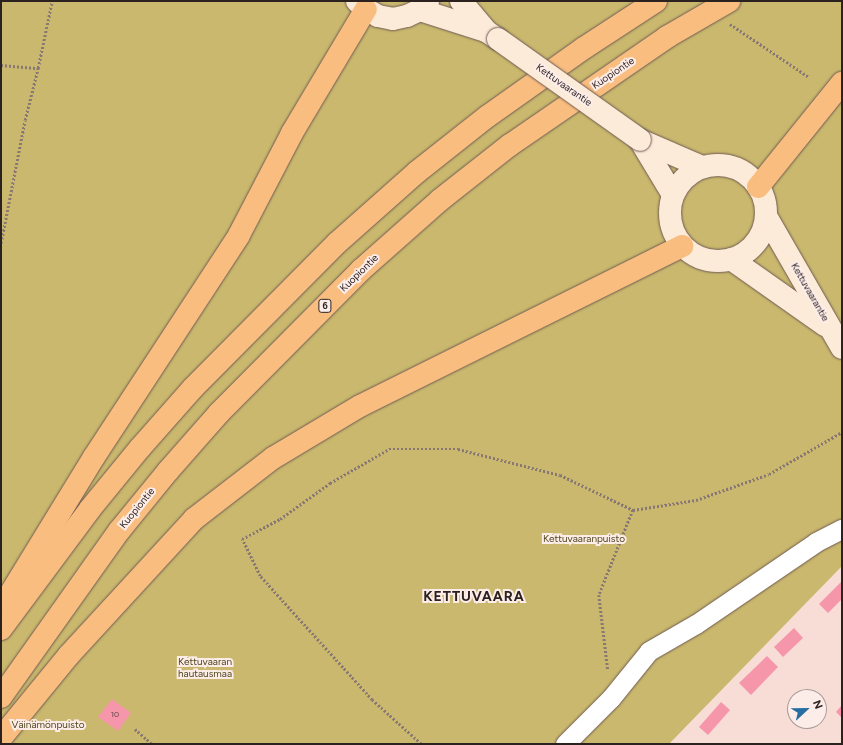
<!DOCTYPE html>
<html>
<head>
<meta charset="utf-8">
<style>
  body { margin:0 }
  #map { position:relative; width:843px; height:745px; overflow:hidden; background:#f7ddd6; font-family:Figtree,sans-serif }
  div>[style] { position:absolute }
  .green>* { inset:0; background:#c9b86d }
  .building>* { inset:0; background:#f596ab }
  .path>* { height:2.5px; margin-top:-1.25px; transform-origin:0; background:repeating-linear-gradient(90deg,#887773 0 2px,transparent 0 4px) }
  .roads { filter:drop-shadow(0 0 1px #6f5a54) drop-shadow(0 0 1px #6f5a54) }
  .street>* { height:19px; margin:-9.5px; padding:0 9.5px; transform-origin:9.5px; border-radius:9.5px; background:#fff }
  .secondary>* { height:22px; margin:-11px; padding:0 11px; transform-origin:11px; border-radius:11px; background:#fdebd9 }
  .secondary>.ring { margin:-11px; padding:0; box-sizing:content-box; background:none; border:22px solid #fdebd9; border-radius:50% }
  .highway>* { height:22px; margin:-11px; padding:0 11px; transform-origin:11px; border-radius:11px; background:#f9bd7f }
  .bridges { filter:drop-shadow(0 0 1px #6f5a54) drop-shadow(0 0 1px #6f5a54) }
  .secondary-bridge>* { height:22px; margin:-11px; padding:0 11px; transform-origin:11px; border-radius:11px; background:#fdebd9 }
  span { translate:-50% -50%; white-space:nowrap; text-align:center; line-height:1.15; -webkit-text-stroke:4px #fdede9; paint-order:stroke }
  .number-label { font-size:8px; color:#5e3f43 }
  .number-label span { -webkit-text-stroke-width:0 }
  .shield-label span { padding:1px 3px; background:#fdede9; border:1px solid; border-radius:3px; -webkit-text-stroke-width:0 }
  .shield-label { font-size:9px; color:#2b2220; font-weight:700 }
  .street-label { font-size:10px; color:#2b2220 }
  .park-label { font-size:10px; color:#4e451d }
  .district-label { font-size:14px; color:#2b2220; font-weight:700; letter-spacing:1px }
  .frame { position:absolute; inset:0; border:2px solid #2b2220; pointer-events:none }
  .north { position:absolute; left:787px; top:689px; width:40px; height:40px; box-sizing:border-box; background:#fdede9; border:1px solid #a99c99; border-radius:50%; rotate:68deg; font-size:11px; font-weight:700; line-height:16px; text-align:center; color:#2b2220 }
  .north::after { content:''; display:block; margin:auto; width:14px; height:18px; background:#276fa3; clip-path:polygon(50% 0,100% 100%,50% 72%,0 100%) }
</style>
</head>
<body>
<div id="map">
  <div class="green">
    <div style="clip-path:polygon(1px 1px,842px 1px,842px 566px,669px 744px,1px 744px)"></div>
  </div>
  <div class="building">
    <div style="clip-path:polygon(842px 581px,842px 599px,828px 613px,819px 604px)"></div>
    <div style="clip-path:polygon(794px 628px,803px 638px,783px 657px,774px 647px)"></div>
    <div style="clip-path:polygon(767px 656px,778px 667px,751px 695px,739px 683px)"></div>
    <div style="clip-path:polygon(112px 699px,131px 713px,118px 731px,98px 717px)"></div>
    <div style="clip-path:polygon(721px 702px,730px 710px,708px 735px,699px 727px)"></div>
    <div style="clip-path:polygon(842px 705px,842px 718px,836px 712px)"></div>
  </div>
  <div class="path">
    <div style="left:730px;top:24px;width:95px;rotate:33.9deg"></div>
    <div style="left:1px;top:65px;width:37px;rotate:5deg"></div>
    <div style="left:1px;top:243px;width:125px;rotate:-79deg"></div>
    <div style="left:25px;top:120px;width:54px;rotate:-76deg"></div>
    <div style="left:38px;top:68px;width:68px;rotate:-78.2deg"></div>
    <div style="left:633px;top:510px;width:64px;rotate:-9deg"></div>
    <div style="left:696px;top:500px;width:77px;rotate:-19.6deg"></div>
    <div style="left:769px;top:474px;width:84px;rotate:-29.9deg"></div>
    <div style="left:135px;top:729px;width:23px;rotate:41deg"></div>
    <div style="left:421px;top:744px;width:66px;rotate:-138.1deg"></div>
    <div style="left:372px;top:700px;width:167px;rotate:-132.1deg"></div>
    <div style="left:260px;top:576px;width:41px;rotate:-115.9deg"></div>
    <div style="left:242px;top:539px;width:43px;rotate:-27.8deg"></div>
    <div style="left:280px;top:519px;width:62px;rotate:-35.8deg"></div>
    <div style="left:330px;top:483px;width:68px;rotate:-30deg"></div>
    <div style="left:389px;top:449px;width:69px"></div>
    <div style="left:458px;top:449px;width:105px;rotate:14.3deg"></div>
    <div style="left:560px;top:475px;width:81px;rotate:25.6deg"></div>
    <div style="left:633px;top:510px;width:92px;rotate:111.8deg"></div>
    <div style="left:599px;top:595px;width:76px;rotate:83.2deg"></div>
  </div>
  <div class="roads">
    <div class="street">
      <div style="left:565px;top:744px;width:65px;rotate:-45deg"></div>
      <div style="left:611px;top:698px;width:60px;rotate:-51deg"></div>
      <div style="left:649px;top:651px;width:54px;rotate:-29.9deg"></div>
      <div style="left:696px;top:624px;width:145px;rotate:-34.3deg"></div>
      <div style="left:816px;top:542px;width:29px;rotate:-27deg"></div>
    </div>
    <div class="secondary">
      <div style="left:357px;top:1px;width:12px;rotate:42deg"></div>
      <div style="left:366px;top:9px;width:14px;rotate:30deg"></div>
      <div style="left:378px;top:16px;width:15px;rotate:11deg"></div>
      <div style="left:393px;top:19px;width:14px;rotate:-12deg"></div>
      <div style="left:407px;top:16px;width:14px;rotate:-25deg"></div>
      <div style="left:420px;top:10px;width:12px;rotate:-48deg"></div>
      <div style="left:461px;top:1px;width:39px;rotate:50deg"></div>
      <div style="left:420px;top:10px;width:69px;rotate:17.7deg"></div>
      <div style="left:486px;top:31px;width:14px;rotate:34deg"></div>
      <div style="left:640px;top:140px;width:68px;rotate:23.5deg"></div>
      <div style="left:640px;top:140px;width:64px;rotate:59deg"></div>
      <div class="ring" style="left:670px;top:165px;width:74px;height:74px"></div>
      <div style="left:766px;top:216px;width:152px;rotate:60.1deg"></div>
      <div style="left:731px;top:259px;width:115px;rotate:35.1deg"></div>
    </div>
    <div class="highway">
      <div style="left:758px;top:187px;width:134px;rotate:-51.1deg"></div>
      <div style="left:7px;top:599px;width:167px;rotate:-58.5deg"></div>
      <div style="left:94px;top:457px;width:265px;rotate:-56.8deg"></div>
      <div style="left:239px;top:235px;width:115px;rotate:-62.5deg"></div>
      <div style="left:292px;top:133px;width:144px;rotate:-59.2deg"></div>
      <div style="left:1px;top:629px;width:149px;rotate:-53.4deg"></div>
      <div style="left:90px;top:509px;width:79px;rotate:-50.7deg"></div>
      <div style="left:140px;top:448px;width:80px;rotate:-48.5deg"></div>
      <div style="left:193px;top:388px;width:204px;rotate:-45.2deg"></div>
      <div style="left:337px;top:243px;width:107px;rotate:-41.6deg"></div>
      <div style="left:417px;top:172px;width:90px;rotate:-38.3deg"></div>
      <div style="left:488px;top:116px;width:118px;rotate:-35.3deg"></div>
      <div style="left:584px;top:48px;width:86px;rotate:-33.1deg"></div>
      <div style="left:1px;top:697px;width:204px;rotate:-54.6deg"></div>
      <div style="left:119px;top:531px;width:77px;rotate:-50.8deg"></div>
      <div style="left:168px;top:471px;width:77px;rotate:-48.7deg"></div>
      <div style="left:219px;top:413px;width:202px;rotate:-45.2deg"></div>
      <div style="left:361px;top:270px;width:106px;rotate:-41.5deg"></div>
      <div style="left:440px;top:200px;width:89px;rotate:-38.2deg"></div>
      <div style="left:510px;top:145px;width:191px;rotate:-34.5deg"></div>
      <div style="left:667px;top:37px;width:72px;rotate:-30.1deg"></div>
      <div style="left:1px;top:738px;width:107px;rotate:-50.7deg"></div>
      <div style="left:69px;top:655px;width:185px;rotate:-47.4deg"></div>
      <div style="left:194px;top:519px;width:100px;rotate:-37.7deg"></div>
      <div style="left:273px;top:458px;width:101px;rotate:-30.9deg"></div>
      <div style="left:360px;top:406px;width:360px;rotate:-26.4deg"></div>
    </div>
  </div>
  <div class="bridges">
    <div class="secondary-bridge">
      <div style="left:498px;top:39px;width:174px;rotate:35.4deg"></div>
    </div>
  </div>
  <div class="number-label">
    <span style="left:115px;top:715px">10</span>
  </div>
  <div class="shield-label">
    <span style="left:325px;top:306px">6</span>
  </div>
  <div class="street-label">
    <span style="left:613px;top:73px;rotate:-34deg">Kuopiontie</span>
    <span style="left:564px;top:85px;rotate:35deg">Kettuvaarantie</span>
    <span style="left:359px;top:273px;rotate:-44deg">Kuopiontie</span>
    <span style="left:810px;top:292px;rotate:60deg">Kettuvaarantie</span>
    <span style="left:137px;top:508px;rotate:-51deg">Kuopiontie</span>
  </div>
  <div class="park-label">
    <span style="left:584px;top:539px">Kettuvaaranpuisto</span>
    <span style="left:205px;top:667px">Kettuvaaran<br>hautausmaa</span>
    <span style="left:48px;top:725px">Väinämönpuisto</span>
  </div>
  <div class="district-label">
    <span style="left:474px;top:597px">KETTUVAARA</span>
  </div>
  <div class="frame"></div>
  <div class="north">N</div>
</div>
</body>
</html>
